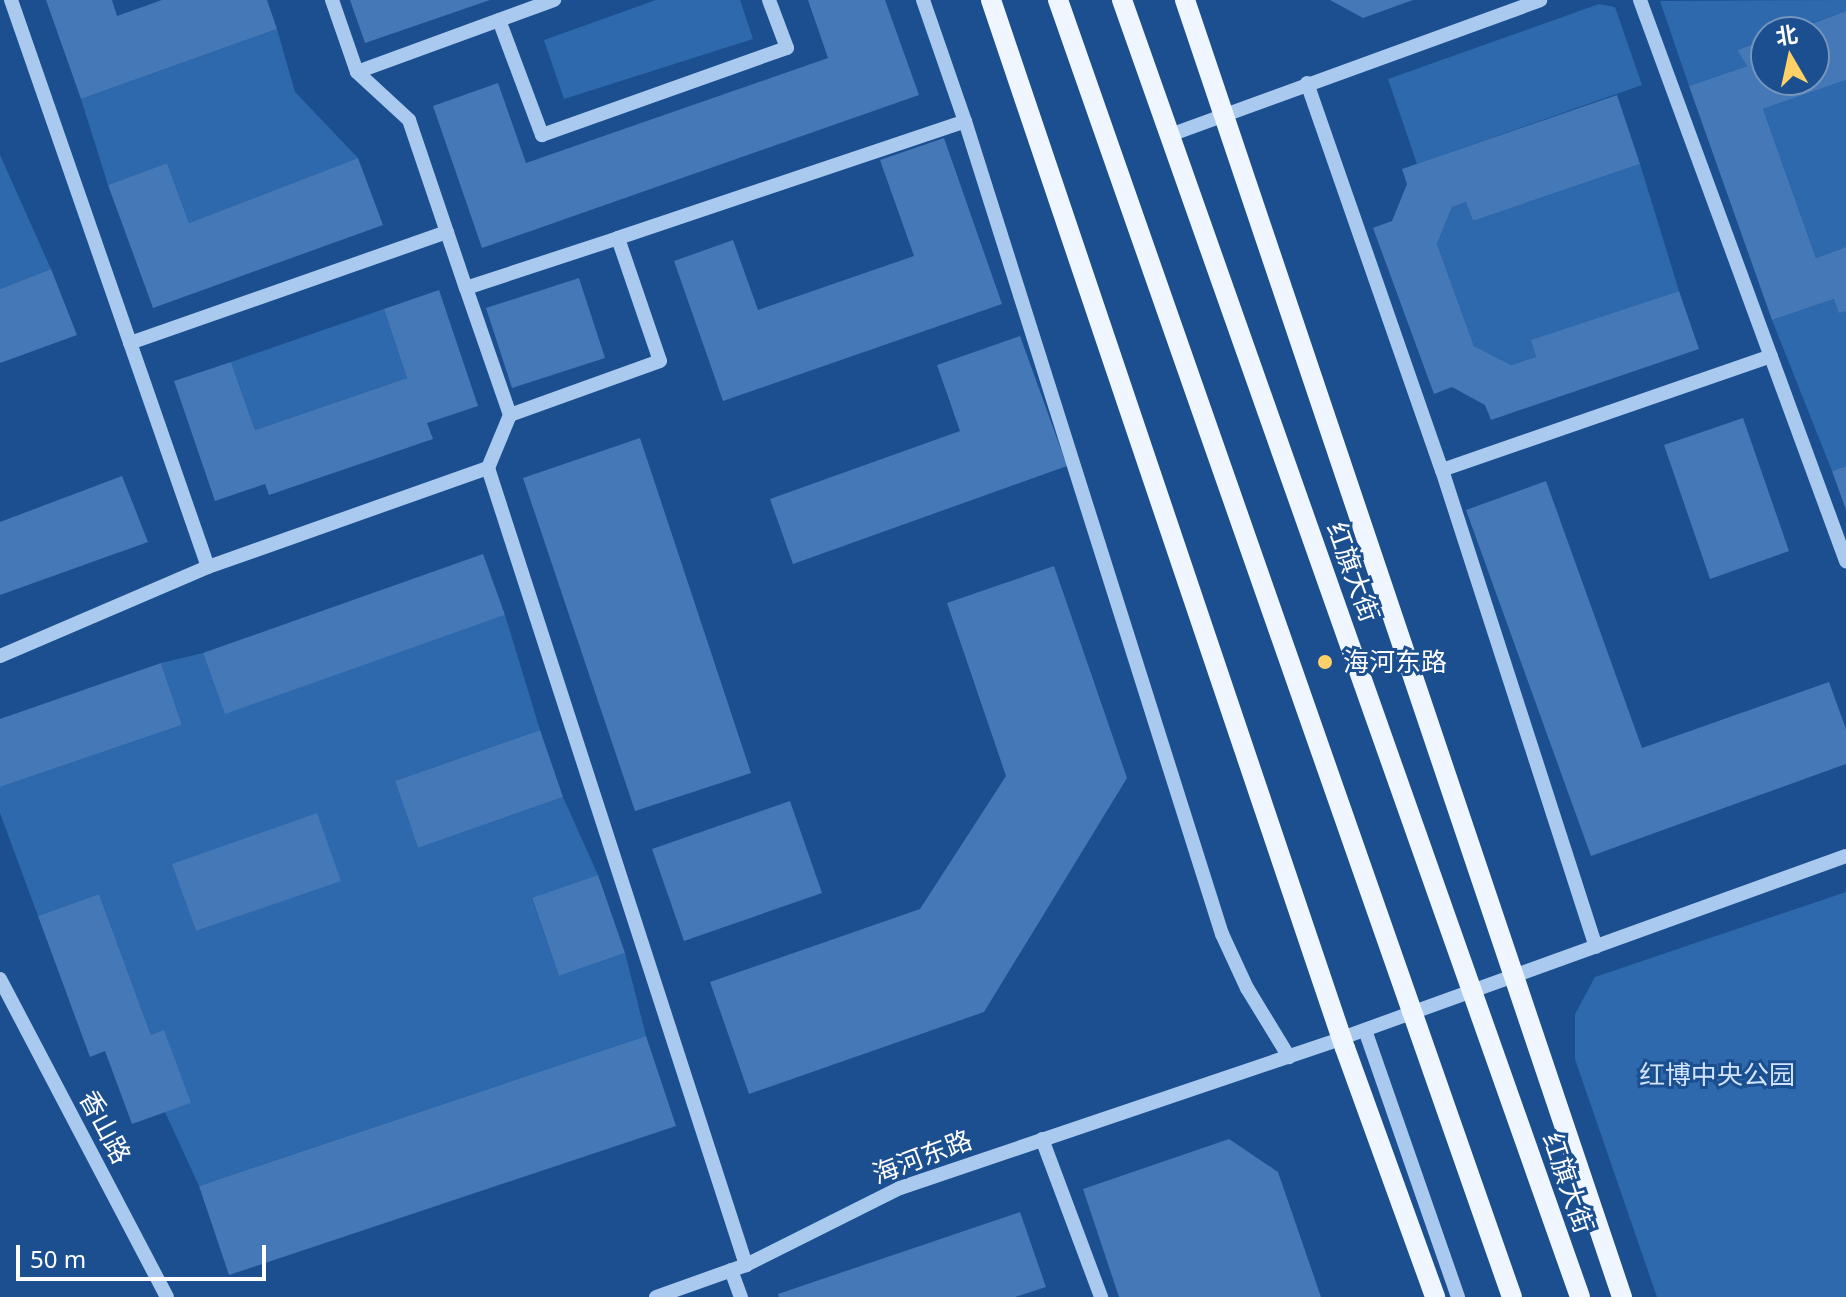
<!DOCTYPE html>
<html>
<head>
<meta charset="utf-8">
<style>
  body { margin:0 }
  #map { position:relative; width:1846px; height:1297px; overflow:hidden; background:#1b4f8f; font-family:"Noto Sans","Noto Sans SC",sans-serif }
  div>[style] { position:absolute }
  .green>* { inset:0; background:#2e69ad }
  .building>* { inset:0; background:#4478b7 }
  .minor>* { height:14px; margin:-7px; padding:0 7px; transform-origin:7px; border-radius:7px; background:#a9c9ee }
  .major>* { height:20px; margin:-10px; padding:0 10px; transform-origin:10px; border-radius:10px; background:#f0f6ff }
  .dots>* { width:22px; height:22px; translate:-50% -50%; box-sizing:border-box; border:4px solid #1b4f8f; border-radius:50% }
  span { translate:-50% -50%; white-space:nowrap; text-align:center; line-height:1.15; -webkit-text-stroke:6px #1b4f8f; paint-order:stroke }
  .street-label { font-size:26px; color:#fff }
  .poi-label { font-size:26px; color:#fff }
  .left { translate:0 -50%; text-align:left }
  .park-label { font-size:26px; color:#cfe3fa }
  .north { position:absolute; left:1750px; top:16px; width:80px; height:80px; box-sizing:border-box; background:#1b4f8f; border:2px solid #7695bc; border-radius:50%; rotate:351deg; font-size:22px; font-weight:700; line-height:32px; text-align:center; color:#fff }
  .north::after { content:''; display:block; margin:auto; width:28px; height:36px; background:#ffd166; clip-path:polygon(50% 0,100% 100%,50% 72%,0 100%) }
  .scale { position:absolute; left:16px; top:1245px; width:250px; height:36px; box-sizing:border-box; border:4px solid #fff; border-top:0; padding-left:10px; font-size:24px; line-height:28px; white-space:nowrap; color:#fff; -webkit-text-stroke:6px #1b4f8f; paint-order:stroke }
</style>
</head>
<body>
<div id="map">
  <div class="green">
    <div style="clip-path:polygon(656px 0,740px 0,753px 39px,564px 99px,544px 40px)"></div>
    <div style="clip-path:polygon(1846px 0,1846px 11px,1787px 32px,1766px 32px,1766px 40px,1737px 50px,1747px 66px,1689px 86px,1660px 1px)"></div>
    <div style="clip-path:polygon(1599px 4px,1615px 7px,1642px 85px,1417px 164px,1388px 79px)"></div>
    <div style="clip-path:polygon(277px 29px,295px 92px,358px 158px,189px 223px,167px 163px,108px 185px,81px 99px)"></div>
    <div style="clip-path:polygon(1846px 80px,1846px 247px,1816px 258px,1763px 109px)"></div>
    <div style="clip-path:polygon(0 155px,51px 269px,0 289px)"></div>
    <div style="clip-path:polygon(1640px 164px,1679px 291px,1532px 340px,1536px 357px,1511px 365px,1474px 346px,1437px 244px,1452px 207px,1466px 202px,1473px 221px)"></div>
    <div style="clip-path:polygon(1834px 299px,1846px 311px,1846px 466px,1832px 471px,1772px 320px)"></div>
    <div style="clip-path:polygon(384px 309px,407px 378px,255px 430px,231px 362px)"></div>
    <div style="clip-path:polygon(evenodd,505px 615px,540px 730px,395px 781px,418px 848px,563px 797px,598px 875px,532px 899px,559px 976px,625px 953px,646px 1036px,199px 1186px,165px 1112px,190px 1103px,151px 1035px,99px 894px,38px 916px,0 813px,0 787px,182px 725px,161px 663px,203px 653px,225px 713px,505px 615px,173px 864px,341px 880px,196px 931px,173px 864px)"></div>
    <div style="clip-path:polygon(1846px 892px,1846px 1297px,1657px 1297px,1575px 1059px,1575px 1014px,1595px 977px)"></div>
  </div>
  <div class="building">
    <div style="clip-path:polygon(46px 0,112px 0,117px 16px,162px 0,267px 0,277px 29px,81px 99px)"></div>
    <div style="clip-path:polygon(350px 0,490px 0,365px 43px)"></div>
    <div style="clip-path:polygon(808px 0,885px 0,919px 95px,482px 248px,433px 106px,498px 83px,526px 163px,828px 58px)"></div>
    <div style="clip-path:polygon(1330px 0,1413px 0,1363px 18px)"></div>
    <div style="clip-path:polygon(1846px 11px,1846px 80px,1763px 109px,1816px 258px,1846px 247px,1846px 311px,1839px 313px,1834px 299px,1772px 320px,1689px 86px,1747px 66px,1737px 50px,1766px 40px,1766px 80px,1814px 80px,1814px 32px,1789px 32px)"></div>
    <div style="clip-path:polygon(1617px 95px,1640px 164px,1473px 221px,1466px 202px,1452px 207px,1437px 244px,1474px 346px,1511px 365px,1536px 357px,1531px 340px,1679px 291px,1699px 349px,1491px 420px,1485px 405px,1452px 387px,1434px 394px,1373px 228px,1392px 221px,1407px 184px,1402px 169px)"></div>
    <div style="clip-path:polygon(944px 138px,1002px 304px,723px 401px,674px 261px,733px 240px,758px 310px,914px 256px,880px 160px)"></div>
    <div style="clip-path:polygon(358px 158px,383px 225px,153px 308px,108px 185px,167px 163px,189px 223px)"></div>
    <div style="clip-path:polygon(51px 269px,77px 335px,0 363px,0 289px)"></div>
    <div style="clip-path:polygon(579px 278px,605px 358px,512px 388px,486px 308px)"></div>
    <div style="clip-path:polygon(439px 290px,478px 406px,427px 423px,433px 439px,269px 495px,265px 484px,215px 501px,174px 381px,231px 362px,255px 430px,407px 378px,384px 309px)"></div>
    <div style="clip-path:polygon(1020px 336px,1067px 466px,793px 564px,770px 499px,960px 431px,937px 365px)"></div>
    <div style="clip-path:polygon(1743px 418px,1789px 551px,1710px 579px,1664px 445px)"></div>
    <div style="clip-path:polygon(640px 438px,751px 773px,635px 811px,523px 478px)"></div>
    <div style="clip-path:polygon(1846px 466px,1846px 510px,1832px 471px)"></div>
    <div style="clip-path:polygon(122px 476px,148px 542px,0 595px,0 522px)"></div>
    <div style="clip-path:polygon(1546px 481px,1642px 748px,1829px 682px,1846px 729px,1846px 764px,1591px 856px,1466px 510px)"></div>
    <div style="clip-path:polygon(483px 554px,505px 615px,225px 714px,203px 653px)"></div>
    <div style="clip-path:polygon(1054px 566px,1127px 778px,984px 1012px,749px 1094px,710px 982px,920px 909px,1006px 776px,947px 603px)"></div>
    <div style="clip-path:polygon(161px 663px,182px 725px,0 787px,0 719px)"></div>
    <div style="clip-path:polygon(540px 730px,563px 797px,418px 848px,395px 781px)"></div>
    <div style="clip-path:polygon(790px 801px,822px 893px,684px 941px,652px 849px)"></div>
    <div style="clip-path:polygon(317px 813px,341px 881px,196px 931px,172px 864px)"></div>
    <div style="clip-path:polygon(598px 875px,625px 953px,559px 976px,532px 898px)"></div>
    <div style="clip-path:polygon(99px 894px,151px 1035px,164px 1030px,191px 1103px,132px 1124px,105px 1051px,90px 1057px,38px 916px)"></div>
    <div style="clip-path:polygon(646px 1036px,676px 1126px,229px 1275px,199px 1186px)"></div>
    <div style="clip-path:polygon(1229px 1139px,1278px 1172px,1321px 1297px,1119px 1297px,1083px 1189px)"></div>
    <div style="clip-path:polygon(1020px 1212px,1046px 1287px,1015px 1297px,779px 1297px,778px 1294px)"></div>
  </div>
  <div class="minor">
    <div style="left:11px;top:0;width:600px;rotate:70.84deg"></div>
    <div style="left:332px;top:0;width:76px;rotate:70.9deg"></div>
    <div style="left:357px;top:72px;width:71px;rotate:42.7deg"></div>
    <div style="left:409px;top:120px;width:177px;rotate:71.3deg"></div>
    <div style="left:923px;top:0;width:128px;rotate:70.9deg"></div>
    <div style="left:965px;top:121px;width:853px;rotate:72.46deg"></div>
    <div style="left:1222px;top:934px;width:60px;rotate:65.2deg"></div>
    <div style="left:1247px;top:988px;width:81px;rotate:58.7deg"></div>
    <div style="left:1640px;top:0;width:598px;rotate:69.84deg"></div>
    <div style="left:499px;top:20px;width:123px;rotate:69.5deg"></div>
    <div style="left:542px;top:135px;width:260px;rotate:-19.6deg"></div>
    <div style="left:787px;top:48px;width:51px;rotate:-110.6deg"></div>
    <div style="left:357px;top:72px;width:210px;rotate:-20.1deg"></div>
    <div style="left:1307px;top:83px;width:410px;rotate:70.8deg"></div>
    <div style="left:1442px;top:470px;width:501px;rotate:72.11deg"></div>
    <div style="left:1170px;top:135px;width:394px;rotate:-20deg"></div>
    <div style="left:130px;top:343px;width:336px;rotate:-19.3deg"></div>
    <div style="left:510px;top:415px;width:134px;rotate:-109.1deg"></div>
    <div style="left:466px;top:288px;width:160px;rotate:-18.2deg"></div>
    <div style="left:488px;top:468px;width:57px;rotate:-67.5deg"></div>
    <div style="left:510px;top:415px;width:159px;rotate:-19.8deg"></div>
    <div style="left:660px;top:361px;width:130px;rotate:-108.9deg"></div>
    <div style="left:618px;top:238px;width:366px;rotate:-18.6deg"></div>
    <div style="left:1442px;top:470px;width:348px;rotate:-19.1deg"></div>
    <div style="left:0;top:656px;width:226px;rotate:-23.2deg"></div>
    <div style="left:208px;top:567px;width:297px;rotate:-19.5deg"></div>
    <div style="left:488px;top:468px;width:838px;rotate:72.06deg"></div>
    <div style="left:0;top:979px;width:359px;rotate:62.3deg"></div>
    <div style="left:1365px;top:1030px;width:283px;rotate:70.8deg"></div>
    <div style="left:1042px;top:1139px;width:169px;rotate:69.5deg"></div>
    <div style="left:731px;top:1270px;width:29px;rotate:70deg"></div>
    <div style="left:656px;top:1297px;width:96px;rotate:-19.6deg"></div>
    <div style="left:746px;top:1265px;width:172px;rotate:-26.6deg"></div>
    <div style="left:900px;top:1188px;width:467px;rotate:-18.7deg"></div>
    <div style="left:1342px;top:1038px;width:536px;rotate:-19.86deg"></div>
  </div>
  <div class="major">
    <div style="left:991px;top:0;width:1106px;rotate:71.34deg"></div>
    <div style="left:1345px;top:1048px;width:265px;rotate:70.1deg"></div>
    <div style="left:1058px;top:0;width:1374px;rotate:70.71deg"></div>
    <div style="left:1122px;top:0;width:1375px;rotate:70.55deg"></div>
    <div style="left:1185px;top:0;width:1369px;rotate:71.38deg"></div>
  </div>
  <div class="dots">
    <div style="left:1325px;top:662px;background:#ffd166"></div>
  </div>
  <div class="street-label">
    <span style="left:1353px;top:572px;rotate:70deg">红旗大街</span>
    <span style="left:105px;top:1127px;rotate:62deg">香山路</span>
    <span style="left:922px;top:1157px;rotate:-21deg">海河东路</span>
    <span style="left:1568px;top:1183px;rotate:71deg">红旗大街</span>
  </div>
  <div class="poi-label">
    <span class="left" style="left:1343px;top:662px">海河东路</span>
  </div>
  <div class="park-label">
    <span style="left:1717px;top:1075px">红博中央公园</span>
  </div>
  <div class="north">北</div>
  <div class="scale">50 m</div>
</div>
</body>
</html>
